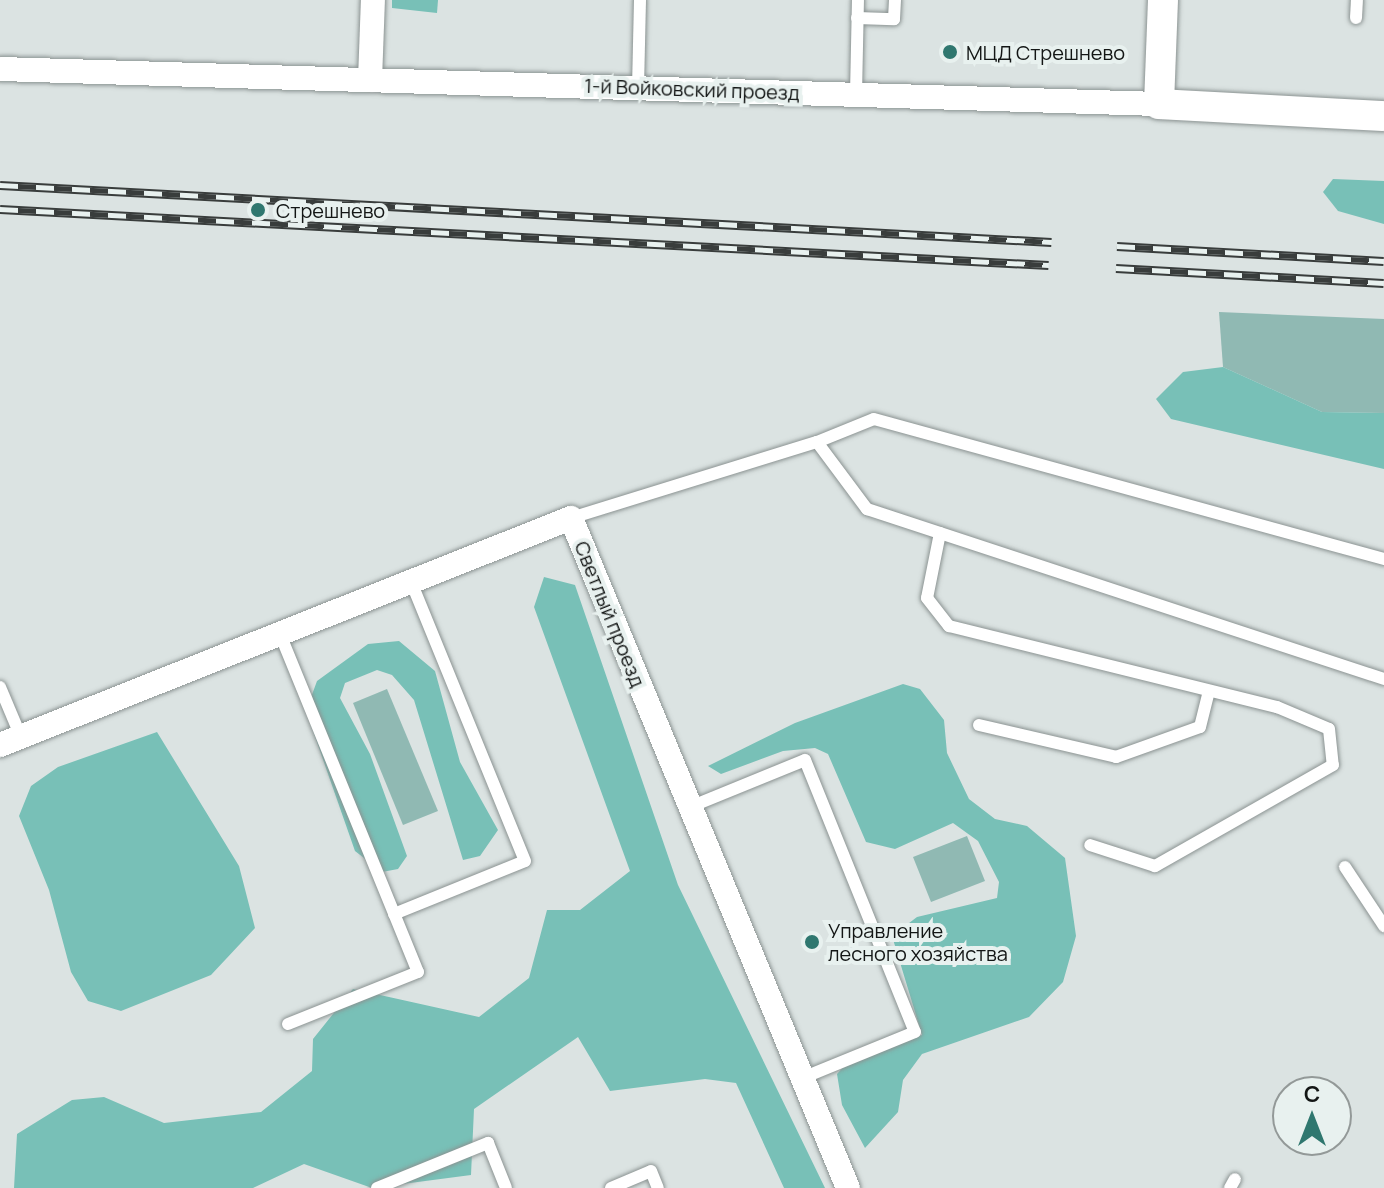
<!DOCTYPE html>
<html>
<head>
<meta charset="utf-8">
<style>
  body { margin:0 }
  #map { position:relative; width:1384px; height:1188px; overflow:hidden; background:#dbe3e2; font-family:Manrope,sans-serif }
  div>[style] { position:absolute }
  .green>* { inset:0; background:#90b9b3 }
  .forest>* { inset:0; background:#78c0b7 }
  .roads { filter:drop-shadow(0 0 2px #8b9392) drop-shadow(0 0 2px #8b9392) }
  .service>* { height:12px; margin:-6px; padding:0 6px; transform-origin:6px; border-radius:6px; background:#fff }
  .minor>* { height:24px; margin:-12px; padding:0 12px; transform-origin:12px; border-radius:12px; background:#fff }
  .tertiary>* { height:30px; margin:-15px; padding:0 15px; transform-origin:15px; border-radius:15px; background:#fff }
  .rail>* { height:9px; margin-top:-4.5px; transform-origin:0; background:repeating-linear-gradient(90deg,#e8f1ef 0 18px,#393d3c 0 36px); box-sizing:border-box; border-block:2px solid #393d3c }
  .dots>* { width:22px; height:22px; translate:-50% -50%; box-sizing:border-box; border:4px solid #e8f1ef; border-radius:50% }
  span { translate:-50% -50%; white-space:nowrap; text-align:center; line-height:1.15; -webkit-text-stroke:8px #e8f1ef; paint-order:stroke }
  .poi-label { font-size:20px; color:#131615 }
  .left { translate:0 -50%; text-align:left }
  .street-label { font-size:20px; color:#131615 }
  .north { position:absolute; left:1272px; top:1076px; width:80px; height:80px; box-sizing:border-box; background:#e8f1ef; border:2px solid #939998; border-radius:50%; rotate:0deg; font-size:22px; font-weight:700; line-height:32px; text-align:center; color:#131615 }
  .north::after { content:''; display:block; margin:auto; width:28px; height:36px; background:#2f776f; clip-path:polygon(50% 0,100% 100%,50% 72%,0 100%) }
</style>
</head>
<body>
<div id="map">
  <div class="green">
    <div style="clip-path:polygon(1219px 312px,1384px 319px,1384px 413px,1322px 412px,1223px 367px)"></div>
    <div style="clip-path:polygon(387px 689px,438px 811px,403px 825px,353px 703px)"></div>
    <div style="clip-path:polygon(967px 836px,985px 881px,931px 902px,913px 857px)"></div>
  </div>
  <div class="forest">
    <div style="clip-path:polygon(392px 0,438px 0,437px 13px,392px 8px)"></div>
    <div style="clip-path:polygon(1333px 179px,1384px 181px,1384px 224px,1338px 211px,1323px 192px)"></div>
    <div style="clip-path:polygon(1223px 367px,1322px 412px,1384px 413px,1384px 469px,1171px 419px,1156px 399px,1183px 372px)"></div>
    <div style="clip-path:polygon(544px 577px,575px 585px,678px 885px,825px 1188px,784px 1188px,736px 1083px,705px 1079px,610px 1091px,578px 1037px,474px 1109px,471px 1175px,372px 1188px,304px 1164px,253px 1188px,14px 1188px,17px 1134px,72px 1100px,104px 1097px,164px 1123px,261px 1112px,312px 1071px,313px 1039px,353px 989px,479px 1017px,529px 978px,547px 910px,580px 910px,630px 871px,534px 607px)"></div>
    <div style="clip-path:polygon(399px 641px,435px 671px,460px 762px,498px 830px,480px 856px,463px 860px,414px 700px,392px 675px,377px 670px,345px 683px,340px 698px,370px 754px,407px 856px,398px 869px,382px 872px,355px 851px,306px 711px,317px 681px,368px 644px)"></div>
    <div style="clip-path:polygon(903px 684px,920px 689px,944px 720px,947px 753px,969px 799px,995px 819px,1027px 826px,1065px 858px,1076px 936px,1063px 982px,1029px 1017px,922px 1054px,903px 1080px,898px 1112px,865px 1148px,842px 1105px,837px 1074px,854px 1055px,922px 1035px,892px 936px,917px 917px,997px 898px,999px 882px,978px 841px,953px 823px,895px 849px,866px 842px,828px 754px,815px 748px,783px 751px,721px 774px,708px 766px,795px 723px)"></div>
    <div style="clip-path:polygon(157px 732px,239px 866px,255px 928px,211px 975px,121px 1011px,88px 1001px,71px 972px,49px 890px,19px 816px,31px 786px,58px 767px)"></div>
  </div>
  <div class="roads">
    <div class="service">
      <div style="left:857px;top:18px;width:37px;rotate:2deg"></div>
      <div style="left:894px;top:19px;width:19px;rotate:-87deg"></div>
      <div style="left:1356px;top:18px;width:18px;rotate:-87deg"></div>
      <div style="left:638px;top:88px;width:88px;rotate:-88.7deg"></div>
      <div style="left:856px;top:94px;width:94px;rotate:-88.8deg"></div>
      <div style="left:817px;top:442px;width:61px;rotate:-22deg"></div>
      <div style="left:874px;top:419px;width:529px;rotate:15.35deg"></div>
      <div style="left:571px;top:518px;width:257px;rotate:-17.2deg"></div>
      <div style="left:817px;top:442px;width:84px;rotate:53.3deg"></div>
      <div style="left:867px;top:509px;width:544px;rotate:18.2deg"></div>
      <div style="left:940px;top:533px;width:66px;rotate:101.3deg"></div>
      <div style="left:927px;top:598px;width:36px;rotate:52deg"></div>
      <div style="left:949px;top:626px;width:338px;rotate:13.9deg"></div>
      <div style="left:1277px;top:707px;width:56px;rotate:22.9deg"></div>
      <div style="left:1329px;top:729px;width:36px;rotate:84deg"></div>
      <div style="left:1333px;top:765px;width:205px;rotate:150.4deg"></div>
      <div style="left:1155px;top:866px;width:68px;rotate:-162.1deg"></div>
      <div style="left:280px;top:634px;width:365px;rotate:67.8deg"></div>
      <div style="left:418px;top:972px;width:140px;rotate:158.2deg"></div>
      <div style="left:0;top:687px;width:54px;rotate:67.2deg"></div>
      <div style="left:979px;top:725px;width:141px;rotate:13.1deg"></div>
      <div style="left:1116px;top:757px;width:89px;rotate:-19.7deg"></div>
      <div style="left:1200px;top:727px;width:36px;rotate:-76deg"></div>
      <div style="left:690px;top:807px;width:124px;rotate:-22.2deg"></div>
      <div style="left:805px;top:760px;width:293px;rotate:68deg"></div>
      <div style="left:915px;top:1032px;width:122px;rotate:157.8deg"></div>
      <div style="left:1345px;top:867px;width:71px;rotate:56.5deg"></div>
      <div style="left:394px;top:914px;width:141px;rotate:-22deg"></div>
      <div style="left:525px;top:861px;width:301px;rotate:-112.2deg"></div>
      <div style="left:377px;top:1188px;width:120px;rotate:-22.1deg"></div>
      <div style="left:488px;top:1143px;width:48px;rotate:68.2deg"></div>
      <div style="left:611px;top:1188px;width:43px;rotate:-23deg"></div>
      <div style="left:651px;top:1171px;width:18px;rotate:68deg"></div>
      <div style="left:1230px;top:1188px;width:10px;rotate:-61deg"></div>
    </div>
    <div class="minor">
      <div style="left:0;top:69px;width:1160px;rotate:1.73deg"></div>
      <div style="left:370px;top:80px;width:80px;rotate:-87.9deg"></div>
      <div style="left:0;top:745px;width:614px;rotate:-21.68deg"></div>
      <div style="left:571px;top:518px;width:725px;rotate:67.54deg"></div>
    </div>
    <div class="tertiary">
      <div style="left:1163px;top:0;width:104px;rotate:92.2deg"></div>
      <div style="left:1159px;top:104px;width:225px;rotate:3.1deg"></div>
    </div>
  </div>
  <div class="rail">
    <div style="left:0;top:185px;width:1053px;rotate:3.1deg"></div>
    <div style="left:0;top:209px;width:1050px;rotate:3.06deg"></div>
    <div style="left:1117px;top:246px;width:267px;rotate:3.2deg"></div>
    <div style="left:1116px;top:268px;width:268px;rotate:3.2deg"></div>
  </div>
  <div class="dots">
    <div style="left:950px;top:52px;background:#2f776f"></div>
    <div style="left:258px;top:210px;background:#2f776f"></div>
    <div style="left:812px;top:942px;background:#2f776f"></div>
  </div>
  <div class="poi-label">
    <span class="left" style="left:966px;top:52px">МЦД Стрешнево</span>
    <span class="left" style="left:276px;top:210px">Стрешнево</span>
    <span class="left" style="left:828px;top:942px">Управление<br>лесного хозяйства</span>
  </div>
  <div class="street-label">
    <span style="left:692px;top:89px;rotate:2deg">1-й Войковский проезд</span>
    <span style="left:610px;top:614px;rotate:68deg">Светлый проезд</span>
  </div>
  <div class="north">С</div>
</div>
</body>
</html>
